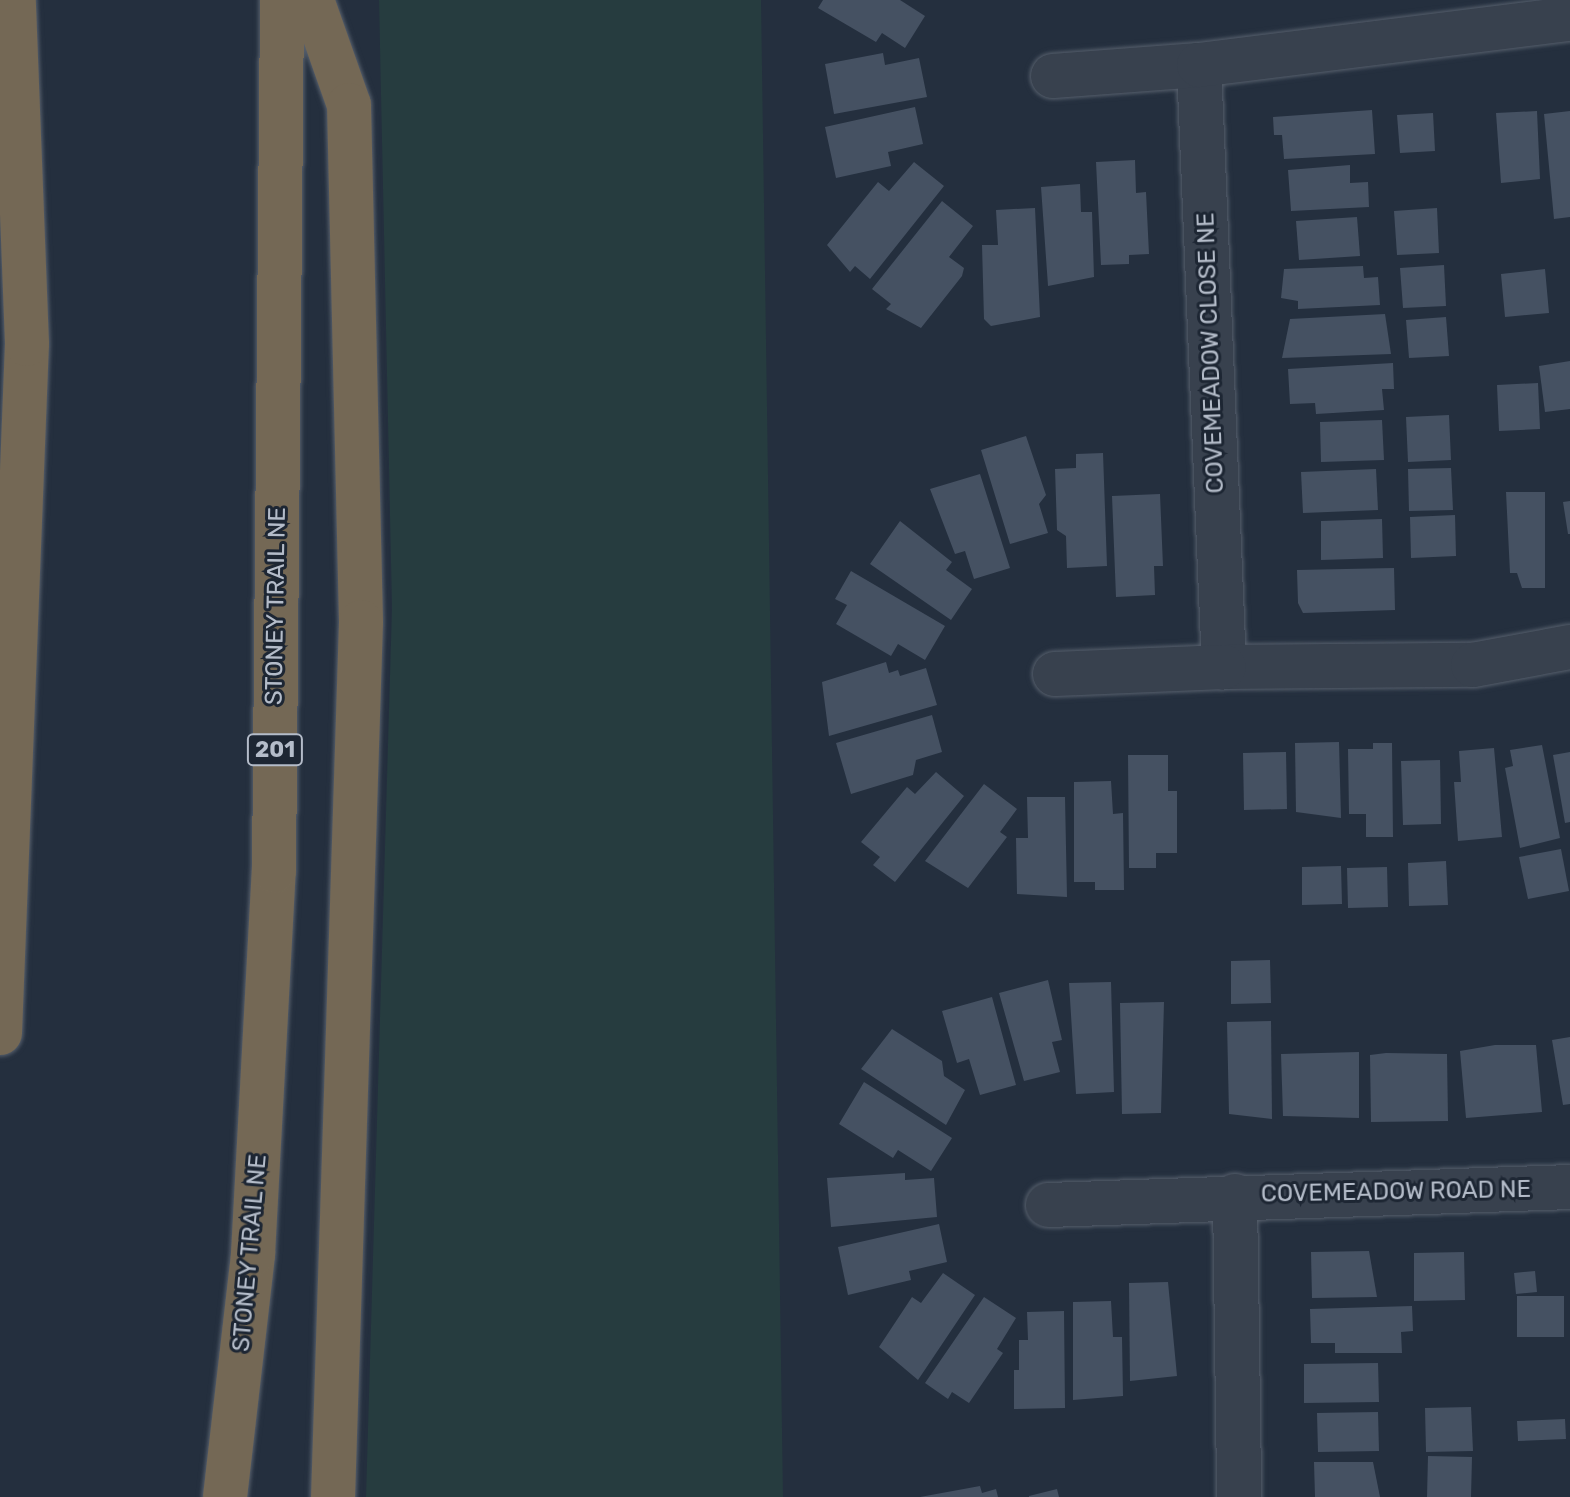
<!DOCTYPE html>
<html>
<head>
<meta charset="utf-8">
<style>
  body { margin:0 }
  #map { position:relative; width:1570px; height:1497px; overflow:hidden; background:#242f3e; font-family:Rubik,sans-serif }
  div>[style] { position:absolute }
  .green>* { inset:0; background:#263c3f }
  .building>* { inset:0; background:#455162 }
  .roads { filter:drop-shadow(0 0 2px #565f6c) drop-shadow(0 0 2px #565f6c) }
  .minor>* { height:44px; margin:-22px; padding:0 22px; transform-origin:22px; border-radius:22px; background:#38414e }
  .motorway>* { height:44px; margin:-22px; padding:0 22px; transform-origin:22px; border-radius:22px; background:#746855 }
  span { translate:-50% -50%; white-space:nowrap; text-align:center; line-height:1.15; -webkit-text-stroke:6px #1d2633; paint-order:stroke }
  .shield-label span { padding:2px 6px; background:#1d2633; border:2px solid; border-radius:6px; -webkit-text-stroke-width:0 }
  .shield-label { font-size:22px; color:#b4bcc9; font-weight:700 }
  .street-label { font-size:24px; color:#b4bcc9 }
</style>
</head>
<body>
<div id="map">
  <div class="green">
    <div style="clip-path:polygon(379px 0,761px 0,783px 1497px,366px 1497px,392px 608px)"></div>
  </div>
  <div class="building">
    <div style="clip-path:polygon(823px 0,900px 0,925px 16px,905px 48px,882px 33px,876px 42px,818px 8px)"></div>
    <div style="clip-path:polygon(883px 53px,885px 65px,919px 58px,927px 97px,834px 114px,825px 64px)"></div>
    <div style="clip-path:polygon(915px 107px,923px 144px,888px 152px,891px 166px,836px 178px,825px 127px)"></div>
    <div style="clip-path:polygon(1372px 110px,1375px 154px,1284px 159px,1282px 135px,1274px 135px,1273px 117px)"></div>
    <div style="clip-path:polygon(1537px 111px,1540px 179px,1501px 183px,1496px 113px)"></div>
    <div style="clip-path:polygon(1570px 111px,1570px 217px,1554px 219px,1544px 114px)"></div>
    <div style="clip-path:polygon(1433px 113px,1435px 151px,1400px 153px,1397px 115px)"></div>
    <div style="clip-path:polygon(1135px 160px,1136px 193px,1146px 192px,1149px 254px,1129px 255px,1129px 264px,1101px 265px,1096px 162px)"></div>
    <div style="clip-path:polygon(914px 162px,944px 186px,870px 279px,855px 266px,850px 272px,827px 245px,878px 182px,889px 191px)"></div>
    <div style="clip-path:polygon(1350px 165px,1350px 183px,1368px 182px,1369px 207px,1291px 211px,1288px 170px)"></div>
    <div style="clip-path:polygon(1080px 184px,1081px 212px,1092px 212px,1094px 277px,1048px 286px,1041px 187px)"></div>
    <div style="clip-path:polygon(942px 201px,973px 226px,949px 257px,964px 268px,962px 276px,921px 328px,886px 309px,891px 304px,872px 289px)"></div>
    <div style="clip-path:polygon(1035px 208px,1040px 317px,991px 326px,984px 319px,982px 245px,998px 245px,996px 210px)"></div>
    <div style="clip-path:polygon(1437px 208px,1439px 253px,1397px 255px,1394px 211px)"></div>
    <div style="clip-path:polygon(1357px 217px,1360px 256px,1299px 260px,1296px 221px)"></div>
    <div style="clip-path:polygon(1444px 265px,1446px 306px,1403px 308px,1400px 268px)"></div>
    <div style="clip-path:polygon(1363px 266px,1364px 278px,1378px 277px,1380px 305px,1298px 309px,1298px 301px,1281px 298px,1284px 269px)"></div>
    <div style="clip-path:polygon(1545px 269px,1549px 313px,1505px 317px,1501px 274px)"></div>
    <div style="clip-path:polygon(1385px 314px,1391px 354px,1282px 358px,1290px 319px)"></div>
    <div style="clip-path:polygon(1446px 317px,1449px 356px,1409px 358px,1406px 320px)"></div>
    <div style="clip-path:polygon(1570px 361px,1570px 409px,1545px 412px,1539px 366px)"></div>
    <div style="clip-path:polygon(1393px 363px,1394px 389px,1382px 389px,1384px 410px,1316px 414px,1315px 403px,1290px 404px,1288px 369px)"></div>
    <div style="clip-path:polygon(1538px 383px,1540px 429px,1499px 431px,1497px 385px)"></div>
    <div style="clip-path:polygon(1449px 415px,1451px 460px,1408px 462px,1406px 417px)"></div>
    <div style="clip-path:polygon(1382px 420px,1384px 460px,1321px 462px,1320px 422px)"></div>
    <div style="clip-path:polygon(1026px 436px,1046px 495px,1039px 504px,1048px 533px,1010px 544px,981px 450px)"></div>
    <div style="clip-path:polygon(1103px 453px,1107px 566px,1067px 568px,1066px 536px,1057px 530px,1055px 469px,1076px 468px,1076px 454px)"></div>
    <div style="clip-path:polygon(1451px 468px,1453px 510px,1409px 511px,1408px 469px)"></div>
    <div style="clip-path:polygon(1376px 469px,1378px 510px,1303px 513px,1301px 472px)"></div>
    <div style="clip-path:polygon(980px 474px,1010px 568px,974px 579px,965px 551px,955px 554px,930px 489px)"></div>
    <div style="clip-path:polygon(1506px 492px,1545px 492px,1545px 588px,1522px 588px,1517px 573px,1510px 573px)"></div>
    <div style="clip-path:polygon(1160px 494px,1163px 566px,1154px 566px,1155px 595px,1116px 597px,1112px 496px)"></div>
    <div style="clip-path:polygon(1570px 501px,1570px 534px,1568px 534px,1563px 502px)"></div>
    <div style="clip-path:polygon(1455px 515px,1456px 556px,1411px 558px,1410px 517px)"></div>
    <div style="clip-path:polygon(1382px 519px,1383px 558px,1321px 560px,1321px 521px)"></div>
    <div style="clip-path:polygon(900px 521px,952px 562px,946px 570px,972px 589px,951px 620px,870px 564px)"></div>
    <div style="clip-path:polygon(1394px 568px,1395px 610px,1303px 613px,1298px 603px,1297px 570px)"></div>
    <div style="clip-path:polygon(851px 571px,945px 626px,925px 660px,898px 644px,891px 656px,836px 624px,847px 605px,835px 599px)"></div>
    <div style="clip-path:polygon(886px 662px,889px 673px,898px 670px,900px 676px,926px 668px,937px 705px,829px 736px,822px 682px)"></div>
    <div style="clip-path:polygon(932px 715px,942px 752px,916px 760px,913px 775px,851px 794px,836px 743px)"></div>
    <div style="clip-path:polygon(1339px 742px,1341px 818px,1296px 812px,1295px 743px)"></div>
    <div style="clip-path:polygon(1373px 743px,1392px 743px,1393px 837px,1366px 837px,1366px 814px,1349px 814px,1348px 749px,1373px 749px)"></div>
    <div style="clip-path:polygon(1542px 745px,1560px 838px,1520px 848px,1505px 768px,1513px 766px,1510px 750px)"></div>
    <div style="clip-path:polygon(1494px 748px,1502px 837px,1458px 841px,1454px 782px,1461px 782px,1459px 751px)"></div>
    <div style="clip-path:polygon(1286px 752px,1287px 809px,1244px 810px,1243px 753px)"></div>
    <div style="clip-path:polygon(1570px 752px,1570px 822px,1565px 823px,1553px 755px)"></div>
    <div style="clip-path:polygon(1128px 755px,1168px 755px,1168px 791px,1177px 791px,1177px 853px,1156px 853px,1156px 868px,1129px 868px)"></div>
    <div style="clip-path:polygon(1440px 760px,1441px 824px,1403px 825px,1401px 761px)"></div>
    <div style="clip-path:polygon(936px 772px,964px 796px,895px 882px,873px 865px,880px 857px,861px 842px,907px 787px,915px 794px)"></div>
    <div style="clip-path:polygon(1111px 781px,1113px 814px,1123px 813px,1124px 890px,1095px 890px,1095px 882px,1074px 882px,1074px 782px)"></div>
    <div style="clip-path:polygon(984px 784px,1017px 809px,1000px 832px,1007px 837px,968px 888px,925px 861px)"></div>
    <div style="clip-path:polygon(1027px 797px,1065px 797px,1067px 897px,1017px 894px,1016px 838px,1028px 838px)"></div>
    <div style="clip-path:polygon(1561px 849px,1569px 891px,1528px 899px,1519px 857px)"></div>
    <div style="clip-path:polygon(1446px 861px,1448px 905px,1409px 906px,1408px 863px)"></div>
    <div style="clip-path:polygon(1341px 866px,1342px 904px,1302px 905px,1302px 867px)"></div>
    <div style="clip-path:polygon(1387px 867px,1388px 907px,1348px 908px,1347px 868px)"></div>
    <div style="clip-path:polygon(1270px 960px,1271px 1003px,1231px 1004px,1231px 961px)"></div>
    <div style="clip-path:polygon(1048px 980px,1062px 1040px,1052px 1042px,1060px 1072px,1024px 1081px,999px 993px)"></div>
    <div style="clip-path:polygon(1111px 982px,1114px 1092px,1076px 1094px,1069px 983px)"></div>
    <div style="clip-path:polygon(992px 997px,1016px 1085px,980px 1095px,969px 1059px,957px 1063px,942px 1011px)"></div>
    <div style="clip-path:polygon(1164px 1002px,1161px 1113px,1122px 1114px,1120px 1003px)"></div>
    <div style="clip-path:polygon(1271px 1021px,1272px 1119px,1229px 1114px,1227px 1022px)"></div>
    <div style="clip-path:polygon(892px 1029px,942px 1061px,944px 1076px,965px 1090px,946px 1125px,861px 1069px)"></div>
    <div style="clip-path:polygon(1570px 1037px,1570px 1104px,1563px 1105px,1552px 1040px)"></div>
    <div style="clip-path:polygon(1495px 1045px,1536px 1045px,1542px 1112px,1466px 1118px,1460px 1051px)"></div>
    <div style="clip-path:polygon(1359px 1052px,1359px 1118px,1283px 1116px,1281px 1054px)"></div>
    <div style="clip-path:polygon(1386px 1053px,1447px 1054px,1448px 1121px,1371px 1122px,1370px 1055px)"></div>
    <div style="clip-path:polygon(864px 1082px,952px 1138px,931px 1171px,898px 1150px,893px 1158px,839px 1124px)"></div>
    <div style="clip-path:polygon(905px 1173px,905px 1180px,934px 1178px,937px 1217px,831px 1227px,827px 1178px)"></div>
    <div style="clip-path:polygon(939px 1224px,947px 1262px,909px 1271px,911px 1280px,848px 1295px,838px 1247px)"></div>
    <div style="clip-path:polygon(1369px 1251px,1377px 1297px,1312px 1298px,1311px 1252px)"></div>
    <div style="clip-path:polygon(1464px 1252px,1465px 1300px,1414px 1301px,1414px 1253px)"></div>
    <div style="clip-path:polygon(1535px 1271px,1537px 1292px,1516px 1294px,1514px 1273px)"></div>
    <div style="clip-path:polygon(943px 1273px,975px 1295px,918px 1380px,879px 1347px,912px 1297px,921px 1303px)"></div>
    <div style="clip-path:polygon(1168px 1282px,1177px 1376px,1130px 1381px,1129px 1283px)"></div>
    <div style="clip-path:polygon(1517px 1296px,1564px 1296px,1564px 1337px,1517px 1337px)"></div>
    <div style="clip-path:polygon(984px 1297px,1016px 1318px,997px 1349px,1003px 1353px,969px 1403px,952px 1392px,948px 1399px,925px 1383px)"></div>
    <div style="clip-path:polygon(1111px 1301px,1113px 1337px,1122px 1337px,1123px 1396px,1073px 1400px,1073px 1302px)"></div>
    <div style="clip-path:polygon(1412px 1306px,1413px 1331px,1401px 1332px,1402px 1353px,1335px 1353px,1335px 1343px,1311px 1343px,1310px 1309px)"></div>
    <div style="clip-path:polygon(1064px 1311px,1065px 1408px,1014px 1409px,1014px 1370px,1019px 1370px,1019px 1340px,1028px 1340px,1027px 1312px)"></div>
    <div style="clip-path:polygon(1378px 1363px,1379px 1402px,1304px 1403px,1304px 1364px)"></div>
    <div style="clip-path:polygon(1471px 1407px,1473px 1451px,1426px 1452px,1425px 1408px)"></div>
    <div style="clip-path:polygon(1378px 1412px,1379px 1451px,1318px 1452px,1317px 1413px)"></div>
    <div style="clip-path:polygon(1565px 1419px,1566px 1439px,1518px 1441px,1517px 1421px)"></div>
    <div style="clip-path:polygon(1428px 1456px,1472px 1457px,1471px 1497px,1427px 1497px)"></div>
    <div style="clip-path:polygon(1314px 1462px,1373px 1462px,1380px 1497px,1315px 1497px)"></div>
    <div style="clip-path:polygon(980px 1486px,982px 1493px,996px 1489px,998px 1497px,920px 1497px)"></div>
    <div style="clip-path:polygon(1057px 1489px,1059px 1497px,1029px 1497px,1029px 1496px)"></div>
  </div>
  <div class="roads">
    <div class="minor">
      <div style="left:1199px;top:65px;width:603px;rotate:87.62deg"></div>
      <div style="left:1224px;top:667px;width:249px;rotate:-0.5deg"></div>
      <div style="left:1473px;top:665px;width:99px;rotate:-10.5deg"></div>
      <div style="left:1053px;top:76px;width:146px;rotate:-4.3deg"></div>
      <div style="left:1199px;top:65px;width:374px;rotate:-7.1deg"></div>
      <div style="left:1055px;top:674px;width:169px;rotate:-2.4deg"></div>
      <div style="left:1235px;top:1196px;width:301px;rotate:89.2deg"></div>
      <div style="left:1048px;top:1205px;width:522px;rotate:-1.97deg"></div>
    </div>
    <div class="motorway">
      <div style="left:312px;top:0;width:111px;rotate:70.6deg"></div>
      <div style="left:349px;top:105px;width:517px;rotate:88.67deg"></div>
      <div style="left:361px;top:622px;width:875px;rotate:91.83deg"></div>
      <div style="left:0;top:1033px;width:690px;rotate:-87.76deg"></div>
      <div style="left:27px;top:344px;width:344px;rotate:-92.2deg"></div>
      <div style="left:225px;top:1497px;width:245px;rotate:-83.4deg"></div>
      <div style="left:253px;top:1254px;width:384px;rotate:-86.9deg"></div>
      <div style="left:274px;top:871px;width:871px;rotate:-89.47deg"></div>
    </div>
  </div>
  <div class="shield-label">
    <span style="left:275px;top:750px">201</span>
  </div>
  <div class="street-label">
    <span style="left:1211px;top:353px;rotate:-92deg">COVEMEADOW CLOSE NE</span>
    <span style="left:276px;top:606px;rotate:-89deg">STONEY TRAIL NE</span>
    <span style="left:1396px;top:1192px;rotate:-1deg">COVEMEADOW ROAD NE</span>
    <span style="left:250px;top:1253px;rotate:-85deg">STONEY TRAIL NE</span>
  </div>
</div>
</body>
</html>
